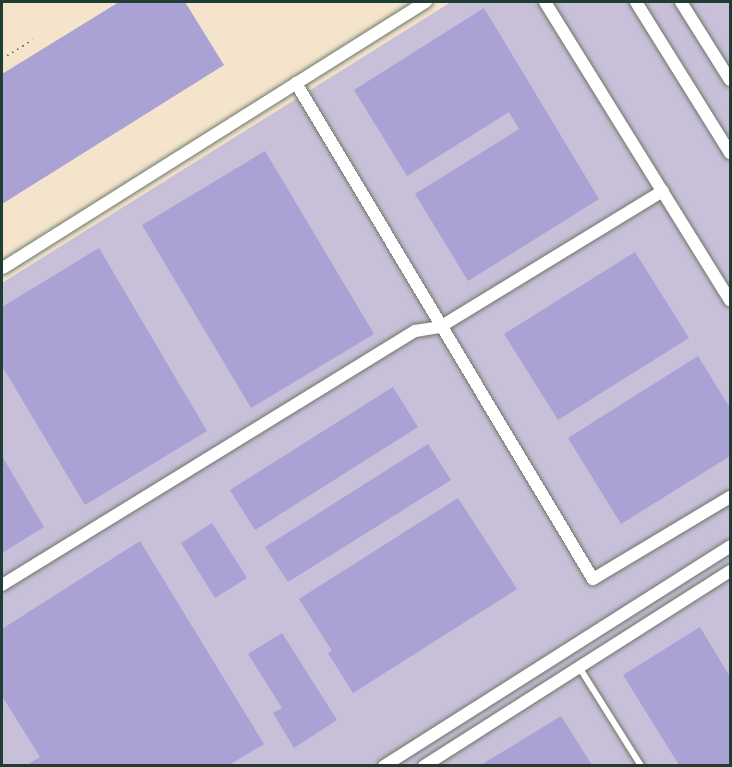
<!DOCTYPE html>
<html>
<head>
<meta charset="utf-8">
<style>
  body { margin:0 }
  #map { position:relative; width:732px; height:767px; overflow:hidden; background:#f4e4cc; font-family:"Indie Flower",sans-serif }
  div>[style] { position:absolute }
  .industrial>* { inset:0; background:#c8bfd8 }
  .building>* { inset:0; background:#aaa1d5 }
  .path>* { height:2px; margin-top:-1px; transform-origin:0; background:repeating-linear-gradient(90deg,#6a7769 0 1.5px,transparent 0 6px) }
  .roads { filter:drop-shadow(0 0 2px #6a7769) drop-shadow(0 0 2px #6a7769) }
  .service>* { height:6px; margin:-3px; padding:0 3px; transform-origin:3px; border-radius:3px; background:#fff }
  .minor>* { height:12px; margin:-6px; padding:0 6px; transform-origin:6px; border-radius:6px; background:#fff }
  span { translate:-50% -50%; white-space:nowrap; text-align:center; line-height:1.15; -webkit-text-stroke:4.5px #f7f3e8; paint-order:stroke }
  .frame { position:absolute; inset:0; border:3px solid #1f3d34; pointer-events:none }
</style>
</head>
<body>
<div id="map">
  <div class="industrial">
    <div style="clip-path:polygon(451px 2px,730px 2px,730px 765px,2px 766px,2px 283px)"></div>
  </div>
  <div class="building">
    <div style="clip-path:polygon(119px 2px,185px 2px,224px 65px,2px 204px,2px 74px)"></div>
    <div style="clip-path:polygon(484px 8px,599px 199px,468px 281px,415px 194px,519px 129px,509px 112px,407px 176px,354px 90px)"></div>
    <div style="clip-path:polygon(265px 151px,374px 334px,251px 408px,142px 225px)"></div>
    <div style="clip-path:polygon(99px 248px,207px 431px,85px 505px,2px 366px,2px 307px)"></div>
    <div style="clip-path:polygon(635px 252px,689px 338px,558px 420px,504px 334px)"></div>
    <div style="clip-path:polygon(698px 356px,730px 408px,730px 456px,621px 524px,568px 438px)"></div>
    <div style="clip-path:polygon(393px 387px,418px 427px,255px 530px,230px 490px)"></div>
    <div style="clip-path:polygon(428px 444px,451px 480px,288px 582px,265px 547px)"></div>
    <div style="clip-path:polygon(2px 456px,44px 527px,2px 553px)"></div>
    <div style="clip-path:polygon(458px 498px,517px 589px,353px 693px,328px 653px,332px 651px,299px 599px)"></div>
    <div style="clip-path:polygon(212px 523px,247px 578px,215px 598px,181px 543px)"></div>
    <div style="clip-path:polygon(140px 541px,264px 744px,229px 765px,27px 765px,40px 757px,2px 696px,2px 629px)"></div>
    <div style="clip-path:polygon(700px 627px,730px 677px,730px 765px,679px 765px,623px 675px)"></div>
    <div style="clip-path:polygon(282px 633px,337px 720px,294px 748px,273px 713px,282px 708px,248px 654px)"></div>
    <div style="clip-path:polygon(561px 716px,592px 765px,481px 765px)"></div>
  </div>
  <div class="path">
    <div style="left:2px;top:59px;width:36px;rotate:-32deg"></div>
  </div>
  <div class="roads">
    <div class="service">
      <div style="left:579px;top:667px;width:117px;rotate:57.9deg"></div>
    </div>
    <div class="minor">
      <div style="left:545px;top:2px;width:351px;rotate:58.2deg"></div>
      <div style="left:636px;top:2px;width:178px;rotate:58.1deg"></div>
      <div style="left:681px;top:2px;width:92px;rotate:57.9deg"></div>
      <div style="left:296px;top:83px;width:578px;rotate:59.09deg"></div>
      <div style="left:593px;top:579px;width:160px;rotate:-30.9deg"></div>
      <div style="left:3px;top:268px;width:500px;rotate:-32.2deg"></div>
      <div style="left:2px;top:585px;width:485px;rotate:-31.6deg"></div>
      <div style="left:415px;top:331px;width:25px;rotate:-9deg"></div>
      <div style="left:440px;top:327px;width:261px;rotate:-31.4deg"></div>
      <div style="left:384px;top:766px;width:410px;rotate:-32.4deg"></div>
      <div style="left:424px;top:766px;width:363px;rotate:-32.5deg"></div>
    </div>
  </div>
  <div class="frame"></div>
</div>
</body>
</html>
